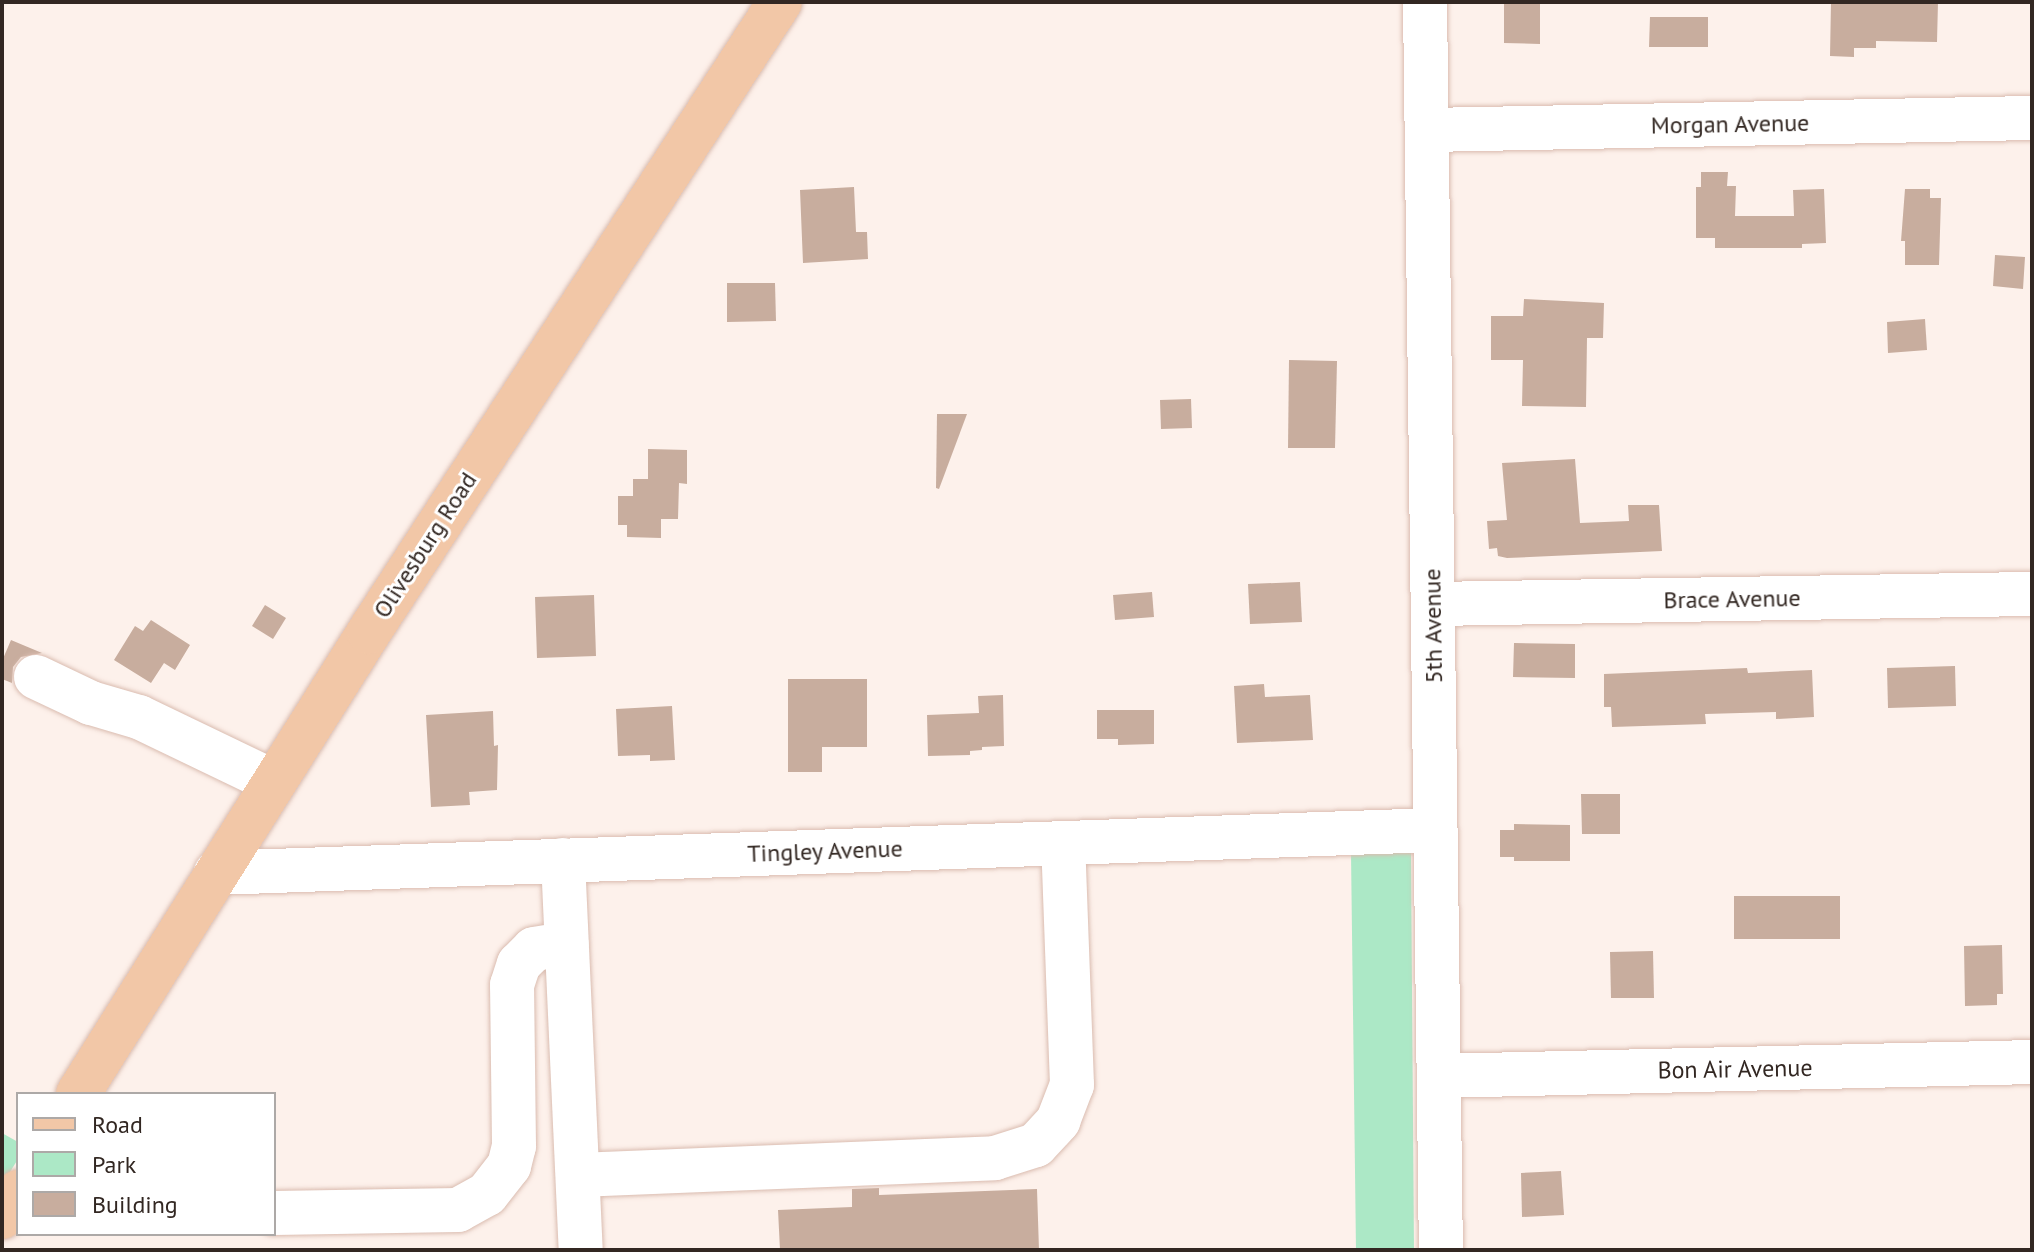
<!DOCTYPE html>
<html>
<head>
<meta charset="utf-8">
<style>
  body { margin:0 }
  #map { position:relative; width:2034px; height:1252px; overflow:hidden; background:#fdf1eb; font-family:"PT Sans",sans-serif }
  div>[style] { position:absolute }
  .green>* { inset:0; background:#ace8c6 }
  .building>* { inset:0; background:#c8ad9e }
  .roads { filter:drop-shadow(0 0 2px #dabcb0) drop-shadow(0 0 2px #dabcb0) }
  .minor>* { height:44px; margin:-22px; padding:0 22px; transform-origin:22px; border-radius:22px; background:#fff }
  .major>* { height:44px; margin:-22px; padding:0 22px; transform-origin:22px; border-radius:22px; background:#f2c7a7 }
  span { translate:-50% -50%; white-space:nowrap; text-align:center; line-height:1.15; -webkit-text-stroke:6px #fff; paint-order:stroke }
  .street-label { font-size:24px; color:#322722 }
  .frame { position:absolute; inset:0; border:4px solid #322722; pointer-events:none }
  .legend { position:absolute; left:16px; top:1092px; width:260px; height:144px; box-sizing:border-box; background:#fff; border:2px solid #ada9a7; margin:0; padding:10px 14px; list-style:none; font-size:24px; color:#322722 }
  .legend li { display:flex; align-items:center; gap:16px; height:40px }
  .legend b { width:40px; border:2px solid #ada9a7 }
</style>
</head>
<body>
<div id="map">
  <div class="green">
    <div style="clip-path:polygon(1398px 845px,1411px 853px,1414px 1250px,1356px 1250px,1351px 853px)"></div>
    <div style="clip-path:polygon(2px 1133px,18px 1142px,18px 1159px,2px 1185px)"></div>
  </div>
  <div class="building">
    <div style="clip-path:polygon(1504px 2px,1540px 2px,1540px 44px,1504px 43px)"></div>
    <div style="clip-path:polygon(1831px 2px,1938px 2px,1937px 42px,1876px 41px,1876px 48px,1854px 48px,1854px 57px,1830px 56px)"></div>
    <div style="clip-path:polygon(1650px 17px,1708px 17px,1708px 47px,1649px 47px)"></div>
    <div style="clip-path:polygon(1701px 172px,1728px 172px,1727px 186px,1736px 186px,1735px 216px,1794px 216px,1793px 190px,1824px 189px,1826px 243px,1802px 244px,1802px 248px,1715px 248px,1715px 238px,1696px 238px,1696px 187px,1701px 187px)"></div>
    <div style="clip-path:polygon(854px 187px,856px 232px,867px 232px,868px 259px,803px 263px,800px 190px)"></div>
    <div style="clip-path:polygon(1905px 189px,1930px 189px,1930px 198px,1941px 198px,1939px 265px,1905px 265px,1905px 241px,1901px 241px)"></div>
    <div style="clip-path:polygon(1995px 255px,2025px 257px,2023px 289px,1993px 286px)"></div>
    <div style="clip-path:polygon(727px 283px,775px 283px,776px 321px,727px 322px)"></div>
    <div style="clip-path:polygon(1524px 299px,1604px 303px,1603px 338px,1587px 338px,1586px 407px,1522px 406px,1523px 360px,1491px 360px,1491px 316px,1523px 316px)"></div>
    <div style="clip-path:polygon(1925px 319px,1927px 350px,1888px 353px,1887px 322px)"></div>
    <div style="clip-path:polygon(1289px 360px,1337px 361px,1335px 448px,1288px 448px)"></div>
    <div style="clip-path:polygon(1191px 399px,1192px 428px,1161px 429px,1160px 400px)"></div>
    <div style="clip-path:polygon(937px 414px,967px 414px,939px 489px,936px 488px)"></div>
    <div style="clip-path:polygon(648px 449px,687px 450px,687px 484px,679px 483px,678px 519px,661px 519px,661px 538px,627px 537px,627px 525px,618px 525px,618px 496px,633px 496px,633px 479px,648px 479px)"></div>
    <div style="clip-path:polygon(1575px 459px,1580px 523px,1629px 521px,1628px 505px,1659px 505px,1662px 551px,1507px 558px,1498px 556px,1497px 548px,1489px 549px,1487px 521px,1507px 520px,1502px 463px)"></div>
    <div style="clip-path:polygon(1300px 582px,1302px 622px,1250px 624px,1248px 584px)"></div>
    <div style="clip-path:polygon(1152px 592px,1154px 617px,1115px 620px,1113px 595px)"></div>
    <div style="clip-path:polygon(594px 595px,596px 656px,537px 658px,535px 597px)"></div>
    <div style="clip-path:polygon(265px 605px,286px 618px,273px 639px,252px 626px)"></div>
    <div style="clip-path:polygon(151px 620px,190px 645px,175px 670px,164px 663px,151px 683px,114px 660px,135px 626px,143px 631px)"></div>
    <div style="clip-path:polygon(11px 640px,42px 653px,21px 657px,13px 667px,12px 683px,2px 679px,2px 661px)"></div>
    <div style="clip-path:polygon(1514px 643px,1575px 644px,1575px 678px,1513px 677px)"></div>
    <div style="clip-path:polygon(1955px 666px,1956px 706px,1888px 708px,1887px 668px)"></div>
    <div style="clip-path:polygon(1747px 668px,1748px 673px,1812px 670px,1814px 717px,1776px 719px,1776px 712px,1705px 714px,1706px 724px,1612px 727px,1611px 707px,1604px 707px,1604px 674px)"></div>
    <div style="clip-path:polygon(788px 679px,867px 679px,867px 747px,822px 747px,822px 772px,788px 772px)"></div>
    <div style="clip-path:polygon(1264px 684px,1265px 697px,1310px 695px,1313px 740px,1237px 743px,1234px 686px)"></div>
    <div style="clip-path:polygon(1003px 695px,1004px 746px,982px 747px,982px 750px,970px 751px,970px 755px,928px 756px,927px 715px,979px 713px,978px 696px)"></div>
    <div style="clip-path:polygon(672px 706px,675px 760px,650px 761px,650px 755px,618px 756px,616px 709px)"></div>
    <div style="clip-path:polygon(1097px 710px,1154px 710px,1154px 744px,1118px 745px,1118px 739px,1097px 739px)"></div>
    <div style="clip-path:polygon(493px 711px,494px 746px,498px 745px,497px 790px,469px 792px,470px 805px,431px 807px,426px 715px)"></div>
    <div style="clip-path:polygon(1581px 794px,1620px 794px,1620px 834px,1582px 834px)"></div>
    <div style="clip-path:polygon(1514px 824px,1570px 825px,1570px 861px,1514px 861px,1514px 857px,1500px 857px,1500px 830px,1514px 830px)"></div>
    <div style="clip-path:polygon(1734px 896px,1840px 896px,1840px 939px,1734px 939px)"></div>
    <div style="clip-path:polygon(2002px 945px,2003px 994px,1997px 994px,1997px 1005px,1965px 1006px,1964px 946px)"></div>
    <div style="clip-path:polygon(1653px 951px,1654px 998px,1611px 998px,1610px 952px)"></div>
    <div style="clip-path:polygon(1561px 1171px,1564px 1215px,1522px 1217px,1521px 1173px)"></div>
    <div style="clip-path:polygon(879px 1188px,879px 1195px,1037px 1189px,1039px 1250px,780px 1250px,778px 1210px,852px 1207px,852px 1189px)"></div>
  </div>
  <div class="roads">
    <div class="minor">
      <div style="left:1425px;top:2px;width:1248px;rotate:89.27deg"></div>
      <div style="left:1428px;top:130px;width:604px;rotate:-1.14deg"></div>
      <div style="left:1433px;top:604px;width:599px;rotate:-0.96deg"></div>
      <div style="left:36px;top:677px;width:61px;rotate:25.3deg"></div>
      <div style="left:91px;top:703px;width:50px;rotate:16.3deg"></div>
      <div style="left:139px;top:717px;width:150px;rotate:25.7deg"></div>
      <div style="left:563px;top:860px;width:390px;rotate:87.4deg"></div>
      <div style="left:216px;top:873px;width:1220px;rotate:-2.02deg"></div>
      <div style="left:1439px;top:1076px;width:593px;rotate:-1.35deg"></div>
      <div style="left:578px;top:1175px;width:417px;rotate:-2.3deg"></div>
      <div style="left:995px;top:1158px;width:43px;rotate:-17.6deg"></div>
      <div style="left:1036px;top:1145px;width:33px;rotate:-47deg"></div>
      <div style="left:1058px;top:1121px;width:39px;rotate:-69deg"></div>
      <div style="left:1072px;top:1085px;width:242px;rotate:-92.1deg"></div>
      <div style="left:274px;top:1213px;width:184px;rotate:-0.9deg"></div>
      <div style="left:458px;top:1210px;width:33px;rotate:-29deg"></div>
      <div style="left:487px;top:1194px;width:36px;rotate:-52deg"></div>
      <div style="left:509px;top:1166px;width:21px;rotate:-76deg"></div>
      <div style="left:514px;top:1146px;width:161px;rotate:-90.7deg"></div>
      <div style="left:512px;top:985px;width:22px;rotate:-72deg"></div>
      <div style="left:519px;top:964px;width:21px;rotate:-45deg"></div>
      <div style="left:534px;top:949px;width:33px;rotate:-9deg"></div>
    </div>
    <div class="major">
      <div style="left:78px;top:1094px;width:546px;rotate:-57.79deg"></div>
      <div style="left:369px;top:632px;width:752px;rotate:-56.88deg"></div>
      <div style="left:2px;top:1217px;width:30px;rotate:-57deg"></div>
    </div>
  </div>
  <div class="street-label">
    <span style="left:1730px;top:124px;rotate:-1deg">Morgan Avenue</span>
    <span style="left:425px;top:545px;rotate:-57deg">Olivesburg Road</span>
    <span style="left:1732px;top:599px;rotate:-1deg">Brace Avenue</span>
    <span style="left:1433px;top:626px;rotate:-91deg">5th Avenue</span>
    <span style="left:825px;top:851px;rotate:-2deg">Tingley Avenue</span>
    <span style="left:1735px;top:1069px;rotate:-1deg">Bon Air Avenue</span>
  </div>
  <div class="frame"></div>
  <ul class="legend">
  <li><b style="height:10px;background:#f2c7a7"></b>Road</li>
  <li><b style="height:22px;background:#ace8c6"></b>Park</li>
  <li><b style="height:22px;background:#c8ad9e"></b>Building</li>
  </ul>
</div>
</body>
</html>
